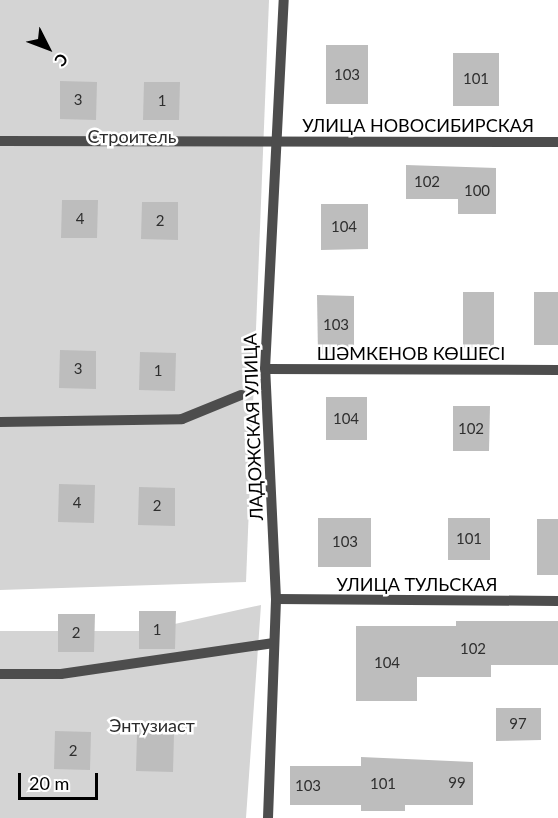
<!DOCTYPE html>
<html>
<head>
<meta charset="utf-8">
<style>
  body { margin:0 }
  #map { position:relative; width:558px; height:818px; overflow:hidden; background:#fff; font-family:Lato,sans-serif }
  div>[style] { position:absolute }
  .green>* { inset:0; background:#d4d4d4 }
  .building>* { inset:0; background:#bdbdbd }
  .minor>* { height:10px; margin:-5px; padding:0 5px; transform-origin:5px; border-radius:5px; background:#4d4d4d }
  span { translate:-50% -50%; white-space:nowrap; text-align:center; line-height:1.15; -webkit-text-stroke:5px #fff; paint-order:stroke }
  .number-label { font-size:15px; color:#2f2f2f }
  .number-label span { -webkit-text-stroke-width:0 }
  .street-label { font-size:18px; color:#000 }
  .park-label { font-size:18px; color:#2b2b2b }
  .north { position:absolute; left:18px; top:18px; width:60px; height:60px; -webkit-text-stroke:4px #fff; paint-order:stroke; rotate:132deg; font-size:16px; font-weight:700; line-height:24px; text-align:center; color:#000 }
  .north::after { content:''; display:block; margin:auto; width:21px; height:27px; background:#000; clip-path:polygon(50% 0,100% 100%,50% 72%,0 100%) }
  .scale { position:absolute; left:18px; top:773px; width:80px; height:27px; box-sizing:border-box; border:3px solid #000; border-top:0; padding-left:8px; font-size:18px; line-height:21px; white-space:nowrap; color:#000; -webkit-text-stroke:4px #fff; paint-order:stroke }
</style>
</head>
<body>
<div id="map">
  <div class="green">
    <div style="clip-path:polygon(0 0,269px 0,246px 582px,0 590px)"></div>
    <div style="clip-path:polygon(261px 605px,246px 818px,0 818px,0 631px,143px 631px)"></div>
  </div>
  <div class="building">
    <div style="clip-path:polygon(326px 45px,368px 45px,368px 104px,326px 104px)"></div>
    <div style="clip-path:polygon(453px 53px,499px 53px,499px 106px,453px 106px)"></div>
    <div style="clip-path:polygon(60px 81px,97px 82px,96px 120px,60px 119px)"></div>
    <div style="clip-path:polygon(144px 82px,180px 82px,179px 120px,143px 120px)"></div>
    <div style="clip-path:polygon(406px 165px,496px 168px,496px 214px,458px 214px,458px 199px,406px 199px)"></div>
    <div style="clip-path:polygon(62px 200px,98px 200px,97px 238px,61px 238px)"></div>
    <div style="clip-path:polygon(142px 202px,178px 202px,178px 240px,141px 239px)"></div>
    <div style="clip-path:polygon(321px 204px,368px 204px,368px 249px,321px 250px)"></div>
    <div style="clip-path:polygon(463px 292px,494px 292px,494px 349px,463px 348px)"></div>
    <div style="clip-path:polygon(534px 292px,558px 292px,558px 345px,534px 345px)"></div>
    <div style="clip-path:polygon(317px 295px,354px 296px,354px 354px,318px 354px)"></div>
    <div style="clip-path:polygon(60px 350px,96px 351px,96px 389px,59px 388px)"></div>
    <div style="clip-path:polygon(140px 352px,176px 353px,175px 391px,139px 390px)"></div>
    <div style="clip-path:polygon(326px 397px,367px 397px,367px 440px,326px 440px)"></div>
    <div style="clip-path:polygon(453px 406px,490px 406px,489px 451px,453px 451px)"></div>
    <div style="clip-path:polygon(59px 484px,95px 485px,94px 523px,58px 522px)"></div>
    <div style="clip-path:polygon(139px 487px,175px 488px,175px 526px,138px 525px)"></div>
    <div style="clip-path:polygon(318px 518px,371px 518px,371px 567px,318px 567px)"></div>
    <div style="clip-path:polygon(448px 518px,490px 518px,490px 560px,448px 560px)"></div>
    <div style="clip-path:polygon(537px 519px,558px 519px,558px 575px,537px 575px)"></div>
    <div style="clip-path:polygon(139px 611px,176px 611px,175px 649px,139px 649px)"></div>
    <div style="clip-path:polygon(58px 614px,95px 614px,94px 652px,58px 652px)"></div>
    <div style="clip-path:polygon(456px 621px,558px 621px,558px 665px,491px 665px,491px 677px,417px 677px,417px 701px,356px 701px,356px 626px,456px 626px)"></div>
    <div style="clip-path:polygon(496px 708px,541px 708px,541px 740px,496px 741px)"></div>
    <div style="clip-path:polygon(55px 731px,91px 732px,90px 770px,54px 769px)"></div>
    <div style="clip-path:polygon(137px 733px,174px 734px,173px 772px,136px 771px)"></div>
    <div style="clip-path:polygon(361px 757px,473px 762px,473px 805px,405px 805px,405px 811px,361px 811px,361px 805px,290px 805px,290px 766px,361px 766px)"></div>
  </div>
  <div class="minor">
    <div style="left:0;top:141px;width:558px;rotate:0.1deg"></div>
    <div style="left:265px;top:369px;width:293px;rotate:0.2deg"></div>
    <div style="left:0;top:422px;width:182px;rotate:-0.9deg"></div>
    <div style="left:182px;top:419px;width:64px;rotate:-22.1deg"></div>
    <div style="left:276px;top:599px;width:282px;rotate:0.4deg"></div>
    <div style="left:0;top:674px;width:61px"></div>
    <div style="left:61px;top:674px;width:215px;rotate:-8.3deg"></div>
    <div style="left:268px;top:818px;width:219px;rotate:-87.9deg"></div>
    <div style="left:276px;top:599px;width:230px;rotate:-92.7deg"></div>
    <div style="left:265px;top:369px;width:369px;rotate:-87.1deg"></div>
  </div>
  <div class="number-label">
    <span style="left:347px;top:75px">103</span>
    <span style="left:476px;top:79px">101</span>
    <span style="left:78px;top:100px">3</span>
    <span style="left:162px;top:101px">1</span>
    <span style="left:427px;top:182px">102</span>
    <span style="left:477px;top:191px">100</span>
    <span style="left:80px;top:219px">4</span>
    <span style="left:160px;top:221px">2</span>
    <span style="left:344px;top:227px">104</span>
    <span style="left:336px;top:325px">103</span>
    <span style="left:78px;top:369px">3</span>
    <span style="left:158px;top:371px">1</span>
    <span style="left:346px;top:419px">104</span>
    <span style="left:471px;top:429px">102</span>
    <span style="left:77px;top:503px">4</span>
    <span style="left:157px;top:506px">2</span>
    <span style="left:469px;top:539px">101</span>
    <span style="left:345px;top:542px">103</span>
    <span style="left:157px;top:630px">1</span>
    <span style="left:76px;top:633px">2</span>
    <span style="left:473px;top:649px">102</span>
    <span style="left:387px;top:663px">104</span>
    <span style="left:518px;top:724px">97</span>
    <span style="left:73px;top:751px">2</span>
    <span style="left:457px;top:783px">99</span>
    <span style="left:383px;top:784px">101</span>
    <span style="left:308px;top:786px">103</span>
  </div>
  <div class="street-label">
    <span style="left:418px;top:125px">УЛИЦА НОВОСИБИРСКАЯ</span>
    <span style="left:411px;top:353px">ШӘМКЕНОВ КӨШЕСІ</span>
    <span style="left:253px;top:427px;rotate:-92deg">ЛАДОЖСКАЯ УЛИЦА</span>
    <span style="left:417px;top:584px">УЛИЦА ТУЛЬСКАЯ</span>
  </div>
  <div class="park-label">
    <span style="left:132px;top:136px">Строитель</span>
    <span style="left:152px;top:725px">Энтузиаст</span>
  </div>
  <div class="north">С</div>
  <div class="scale">20 m</div>
</div>
</body>
</html>
